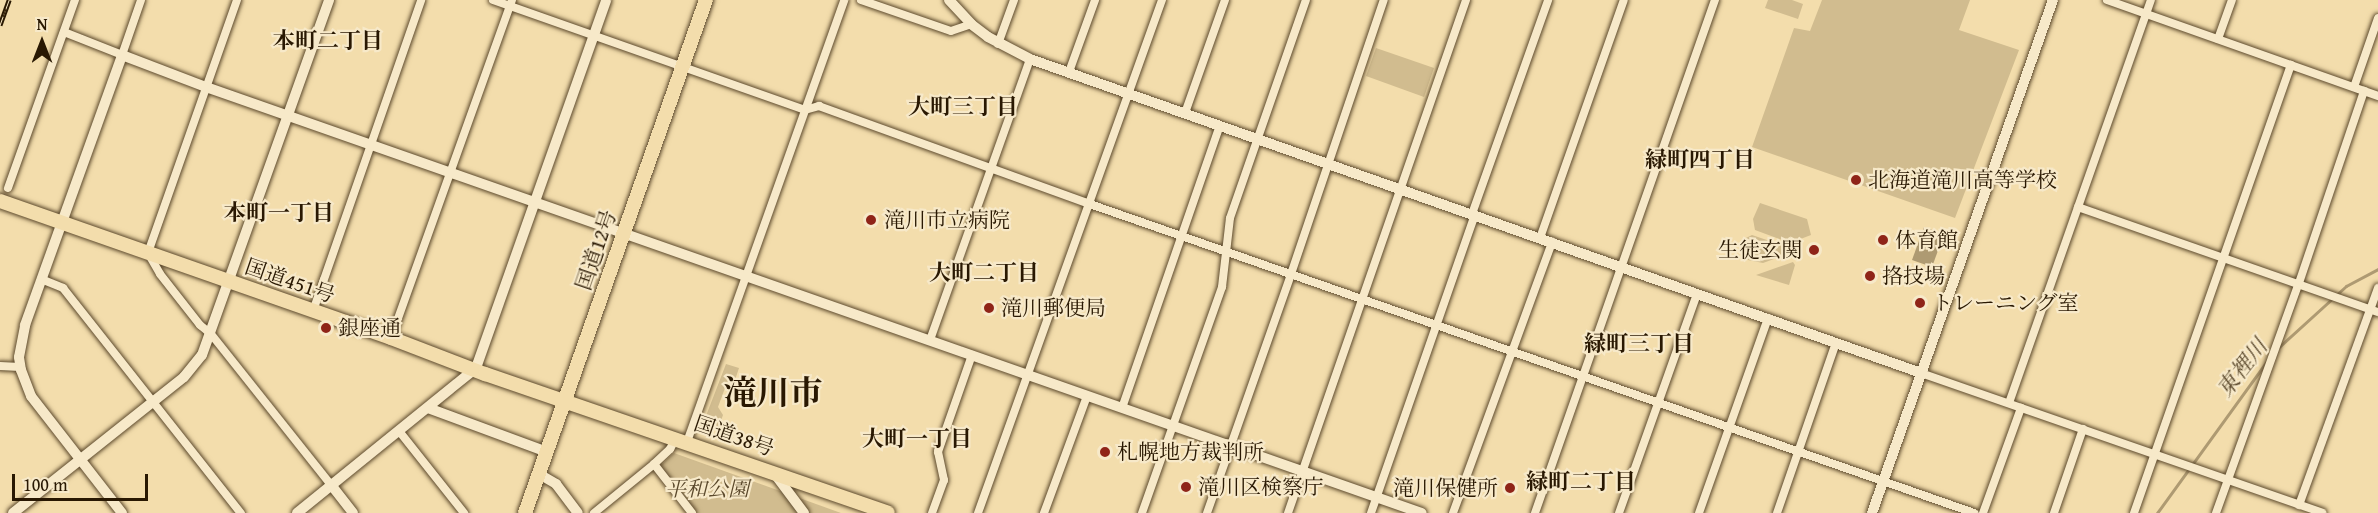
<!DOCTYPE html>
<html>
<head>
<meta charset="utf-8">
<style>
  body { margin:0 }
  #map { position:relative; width:2378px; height:513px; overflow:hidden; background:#f3ddac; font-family:"Gentium Book Plus","Noto Serif JP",serif }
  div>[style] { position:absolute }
  .green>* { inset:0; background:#d1bc8f }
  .water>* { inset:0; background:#ae9a72 }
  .stream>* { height:3px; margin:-1.5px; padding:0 1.5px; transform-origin:1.5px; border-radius:1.5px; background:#ae9a72 }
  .roads { filter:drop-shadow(0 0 2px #5c492c) drop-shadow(0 0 2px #5c492c) }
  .street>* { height:8px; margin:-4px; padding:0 4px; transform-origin:4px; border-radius:4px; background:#f7e9c9 }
  .secondary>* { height:10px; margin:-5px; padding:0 5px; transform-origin:5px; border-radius:5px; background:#f7e9c9 }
  .highway>* { height:14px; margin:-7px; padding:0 7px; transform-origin:7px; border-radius:7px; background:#f3ddac }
  .rail>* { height:5px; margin-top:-2.5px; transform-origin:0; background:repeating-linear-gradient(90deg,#f7e9c9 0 9px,#291802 0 18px); box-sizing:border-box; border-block:2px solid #291802 }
  .dots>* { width:16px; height:16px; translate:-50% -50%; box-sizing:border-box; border:3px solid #f7e9c9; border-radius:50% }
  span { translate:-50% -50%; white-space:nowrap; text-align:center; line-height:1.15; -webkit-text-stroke:4.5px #f7e9c9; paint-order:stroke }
  .poi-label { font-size:21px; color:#291802 }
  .left { translate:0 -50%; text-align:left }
  .right { translate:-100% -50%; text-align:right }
  .street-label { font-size:21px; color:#291802 }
  .park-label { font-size:21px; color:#5b492c; font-style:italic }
  .neighbourhood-label { font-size:22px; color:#291802; font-weight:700 }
  .water-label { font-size:22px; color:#5e4c2f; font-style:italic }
  .town-label { font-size:33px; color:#291802; font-weight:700 }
  .north { position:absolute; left:12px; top:12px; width:60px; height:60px; -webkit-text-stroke:4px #f7e9c9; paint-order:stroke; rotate:0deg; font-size:16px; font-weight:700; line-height:24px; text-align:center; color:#291802 }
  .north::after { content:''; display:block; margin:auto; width:21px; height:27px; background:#291802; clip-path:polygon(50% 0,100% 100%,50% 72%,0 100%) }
  .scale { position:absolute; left:12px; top:474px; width:136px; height:27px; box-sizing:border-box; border:3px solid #291802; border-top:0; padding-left:8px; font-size:18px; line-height:21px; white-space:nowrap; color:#291802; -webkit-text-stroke:4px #f7e9c9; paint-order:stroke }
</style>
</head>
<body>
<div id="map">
  <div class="green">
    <div style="clip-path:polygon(1768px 0,1792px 0,1803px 4px,1798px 19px,1765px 8px)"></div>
    <div style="clip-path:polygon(1822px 0,1970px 0,1959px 30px,2019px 50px,1955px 218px,1752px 147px,1794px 28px,1810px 31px)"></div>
    <div style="clip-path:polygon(1376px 48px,1434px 68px,1424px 97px,1366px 76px)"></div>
    <div style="clip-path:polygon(1760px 203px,1807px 219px,1811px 235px,1790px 243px,1755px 230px,1753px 219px)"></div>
    <div style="clip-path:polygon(1752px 235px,1790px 248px,1790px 253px,1763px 263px,1748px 260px,1741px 252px,1746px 238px)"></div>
    <div style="clip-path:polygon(1793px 262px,1795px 265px,1789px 285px,1756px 275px)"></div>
    <div style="clip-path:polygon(726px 364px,739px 368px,734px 383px,725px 388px,718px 407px,723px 415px,718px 429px,706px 429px,704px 421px)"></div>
    <div style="clip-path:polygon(674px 453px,841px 513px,695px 513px,659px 467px)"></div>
  </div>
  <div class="water">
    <div style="clip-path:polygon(1924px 227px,1944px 234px,1932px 267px,1912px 260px)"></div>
  </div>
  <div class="stream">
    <div style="left:2279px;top:347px;width:91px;rotate:-42.3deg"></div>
    <div style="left:2346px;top:286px;width:36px;rotate:-28deg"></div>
    <div style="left:2157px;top:513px;width:196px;rotate:-54.1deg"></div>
  </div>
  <div class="roads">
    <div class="street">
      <div style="left:237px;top:0;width:268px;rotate:109.4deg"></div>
      <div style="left:148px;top:253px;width:24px;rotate:60deg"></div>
      <div style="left:160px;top:274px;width:65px;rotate:51.9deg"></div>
      <div style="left:200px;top:325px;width:14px;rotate:39deg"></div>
      <div style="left:211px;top:334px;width:194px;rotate:51.5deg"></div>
      <div style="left:493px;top:0;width:331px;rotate:19.4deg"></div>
      <div style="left:805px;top:110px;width:15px;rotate:-16deg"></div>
      <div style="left:819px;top:106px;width:285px;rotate:19.9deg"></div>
      <div style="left:1087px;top:203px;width:940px;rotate:19.26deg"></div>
      <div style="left:861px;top:0;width:95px;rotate:19deg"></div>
      <div style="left:951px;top:31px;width:21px;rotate:-19deg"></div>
      <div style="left:2107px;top:0;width:288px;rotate:19.5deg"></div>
      <div style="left:64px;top:32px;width:62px;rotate:21.6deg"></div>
      <div style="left:122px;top:55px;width:58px;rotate:-70.9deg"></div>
      <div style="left:2218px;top:39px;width:41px;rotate:-70.3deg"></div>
      <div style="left:998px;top:44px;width:47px;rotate:-70deg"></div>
      <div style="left:1069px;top:72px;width:77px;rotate:-70.1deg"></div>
      <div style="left:2354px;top:87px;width:73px;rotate:-70.8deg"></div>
      <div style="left:1185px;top:113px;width:120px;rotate:-70.5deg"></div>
      <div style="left:8px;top:188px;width:200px;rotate:-70.4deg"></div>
      <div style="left:2078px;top:207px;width:318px;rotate:19.3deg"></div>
      <div style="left:1472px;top:214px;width:227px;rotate:-70.4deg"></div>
      <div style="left:1540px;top:238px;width:252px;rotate:-70.6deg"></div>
      <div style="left:41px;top:279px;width:24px;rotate:22deg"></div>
      <div style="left:63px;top:288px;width:287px;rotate:51.7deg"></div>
      <div style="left:313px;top:311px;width:329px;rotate:-70.8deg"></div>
      <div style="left:391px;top:338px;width:359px;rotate:-70.3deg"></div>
      <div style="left:930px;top:340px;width:298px;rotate:-70.4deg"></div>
      <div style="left:0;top:366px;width:20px;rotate:3deg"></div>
      <div style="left:1921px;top:373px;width:425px;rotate:19.2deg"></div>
      <div style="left:2009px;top:403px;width:427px;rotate:-70.6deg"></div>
      <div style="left:1122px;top:408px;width:299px;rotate:-70.9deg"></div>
      <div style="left:399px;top:431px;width:105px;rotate:51.6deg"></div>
      <div style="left:687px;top:442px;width:469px;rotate:-70.4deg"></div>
      <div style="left:654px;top:464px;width:62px;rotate:52.2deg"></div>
      <div style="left:2299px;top:505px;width:231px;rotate:-70deg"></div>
      <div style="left:594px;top:513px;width:77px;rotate:-39.2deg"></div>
      <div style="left:654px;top:464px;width:22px;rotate:-43deg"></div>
      <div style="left:670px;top:449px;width:13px;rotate:-61deg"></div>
      <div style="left:932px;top:513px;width:35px;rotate:-70deg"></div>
      <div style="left:944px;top:480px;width:29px;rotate:-102deg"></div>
      <div style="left:938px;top:452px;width:103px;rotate:-70.7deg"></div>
      <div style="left:978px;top:513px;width:545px;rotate:-70.27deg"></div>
      <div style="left:1044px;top:513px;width:125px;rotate:-69.8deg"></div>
      <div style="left:1142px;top:513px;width:240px;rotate:-70.5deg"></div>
      <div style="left:1222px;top:287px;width:69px;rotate:-83.4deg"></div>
      <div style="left:1230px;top:218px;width:231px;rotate:-70.8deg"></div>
      <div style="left:1207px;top:513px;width:253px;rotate:-70.6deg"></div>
      <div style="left:1291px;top:274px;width:289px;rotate:-71.3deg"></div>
      <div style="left:1288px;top:513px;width:543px;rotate:-70.86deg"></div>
      <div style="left:1371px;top:513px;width:316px;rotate:-70.8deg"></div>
      <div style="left:1453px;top:513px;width:289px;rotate:-69.9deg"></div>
      <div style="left:1535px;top:513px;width:544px;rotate:-70.67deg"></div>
      <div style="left:1619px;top:513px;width:232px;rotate:-70.4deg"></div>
      <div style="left:1699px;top:513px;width:207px;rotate:-70.5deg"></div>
      <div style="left:1777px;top:513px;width:180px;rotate:-70.9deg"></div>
      <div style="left:1983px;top:513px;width:112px;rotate:-70.1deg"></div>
      <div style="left:2054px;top:513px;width:89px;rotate:-71deg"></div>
      <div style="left:2134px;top:513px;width:475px;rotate:-70.7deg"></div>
      <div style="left:2216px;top:513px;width:245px;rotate:-70.2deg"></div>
      <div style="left:2299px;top:283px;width:203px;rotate:-71.3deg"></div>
    </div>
    <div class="secondary">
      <div style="left:949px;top:0;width:33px;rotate:47deg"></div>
      <div style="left:971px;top:24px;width:21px;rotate:37deg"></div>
      <div style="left:988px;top:37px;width:47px;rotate:27.6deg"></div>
      <div style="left:1030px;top:59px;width:945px;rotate:19.41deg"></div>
      <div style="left:428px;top:408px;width:127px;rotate:20.3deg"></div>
      <div style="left:774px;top:473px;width:50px;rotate:53.1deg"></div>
      <div style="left:539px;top:474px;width:20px;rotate:30deg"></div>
      <div style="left:556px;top:484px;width:36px;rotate:53deg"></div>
      <div style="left:332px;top:486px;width:34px;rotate:52deg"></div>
      <div style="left:13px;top:513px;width:218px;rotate:-38.5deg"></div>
      <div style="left:184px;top:377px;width:28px;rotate:-51deg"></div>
      <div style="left:202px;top:355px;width:377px;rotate:-70.3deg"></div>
      <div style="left:122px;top:513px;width:148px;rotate:-127.9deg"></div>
      <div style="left:31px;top:396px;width:28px;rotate:-111deg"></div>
      <div style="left:21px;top:370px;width:13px;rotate:-99deg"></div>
      <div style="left:19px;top:357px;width:33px;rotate:-79deg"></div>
      <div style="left:25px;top:325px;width:287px;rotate:-70.2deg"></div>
      <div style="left:122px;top:55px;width:90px;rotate:20.9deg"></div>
      <div style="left:206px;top:87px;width:1288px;rotate:19.31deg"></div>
      <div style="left:297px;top:513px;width:230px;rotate:-39deg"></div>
      <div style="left:476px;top:368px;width:390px;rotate:-70.5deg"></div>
      <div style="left:1872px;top:513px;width:544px;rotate:-70.57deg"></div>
    </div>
    <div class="highway">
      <div style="left:0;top:201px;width:414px;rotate:19.3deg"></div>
      <div style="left:391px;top:338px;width:101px;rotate:21deg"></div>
      <div style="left:485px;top:374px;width:426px;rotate:19deg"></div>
      <div style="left:525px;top:513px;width:544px;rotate:-70.57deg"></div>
    </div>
  </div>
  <div class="rail">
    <div style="left:0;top:25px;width:27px;rotate:-70deg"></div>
  </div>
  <div class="dots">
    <div style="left:1856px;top:180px;background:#8f2418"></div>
    <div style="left:871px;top:220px;background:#8f2418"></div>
    <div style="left:1883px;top:240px;background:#8f2418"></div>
    <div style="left:1814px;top:250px;background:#8f2418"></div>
    <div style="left:1870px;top:276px;background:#8f2418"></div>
    <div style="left:1920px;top:303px;background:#8f2418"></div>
    <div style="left:989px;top:308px;background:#8f2418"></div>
    <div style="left:326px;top:328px;background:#8f2418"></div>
    <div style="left:1105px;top:452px;background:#8f2418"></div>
    <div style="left:1186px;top:487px;background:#8f2418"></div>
    <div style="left:1510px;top:488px;background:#8f2418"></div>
  </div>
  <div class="poi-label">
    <span class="left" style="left:1868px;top:180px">北海道滝川高等学校</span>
    <span class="left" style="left:884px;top:220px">滝川市立病院</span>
    <span class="left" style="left:1895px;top:240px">体育館</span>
    <span class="right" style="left:1802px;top:250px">生徒玄関</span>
    <span class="left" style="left:1882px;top:276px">挌技場</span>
    <span class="left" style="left:1932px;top:303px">トレーニング室</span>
    <span class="left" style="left:1001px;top:308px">滝川郵便局</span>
    <span class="left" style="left:338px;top:328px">銀座通</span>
    <span class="left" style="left:1117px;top:452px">札幌地方裁判所</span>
    <span class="left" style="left:1198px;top:487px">滝川区検察庁</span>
    <span class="right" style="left:1498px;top:488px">滝川保健所</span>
  </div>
  <div class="street-label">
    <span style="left:596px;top:250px;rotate:-71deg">国道12号</span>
    <span style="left:290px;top:281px;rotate:19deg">国道451号</span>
    <span style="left:734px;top:436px;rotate:19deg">国道38号</span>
  </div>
  <div class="park-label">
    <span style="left:707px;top:489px">平和公園</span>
  </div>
  <div class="neighbourhood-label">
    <span style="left:328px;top:41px">本町二丁目</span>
    <span style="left:963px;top:107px">大町三丁目</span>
    <span style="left:1700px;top:160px">緑町四丁目</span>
    <span style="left:279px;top:213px">本町一丁目</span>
    <span style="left:984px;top:273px">大町二丁目</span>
    <span style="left:1639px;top:344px">緑町三丁目</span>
    <span style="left:917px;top:439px">大町一丁目</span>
    <span style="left:1581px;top:482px">緑町二丁目</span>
  </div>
  <div class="water-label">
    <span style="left:2242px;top:368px;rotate:-52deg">東裡川</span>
  </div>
  <div class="town-label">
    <span style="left:773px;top:393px">滝川市</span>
  </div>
  <div class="north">N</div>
  <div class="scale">100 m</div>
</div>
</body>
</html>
